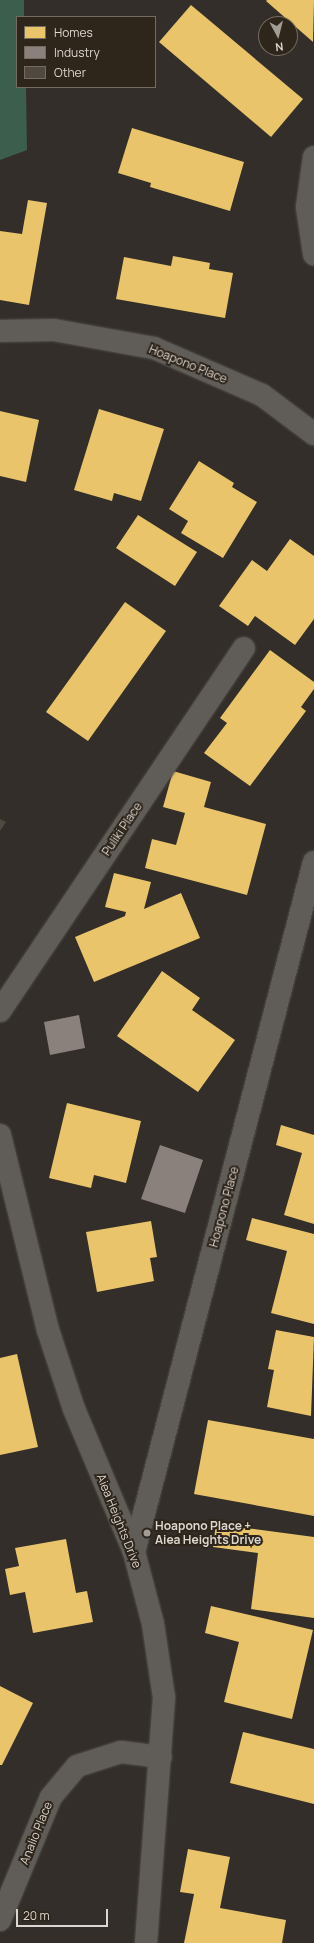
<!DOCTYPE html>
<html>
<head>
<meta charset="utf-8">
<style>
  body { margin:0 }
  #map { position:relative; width:314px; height:1943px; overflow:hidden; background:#332e29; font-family:Manrope,sans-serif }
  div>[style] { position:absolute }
  .green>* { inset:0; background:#3b5e4d }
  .homes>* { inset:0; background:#e9c46a }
  .industry>* { inset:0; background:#8a817c }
  .building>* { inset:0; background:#504940 }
  .roads { filter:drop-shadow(0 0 1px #514d48) drop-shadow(0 0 1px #514d48) }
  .minor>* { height:22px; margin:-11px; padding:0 11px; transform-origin:11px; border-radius:11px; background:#605d59 }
  .dots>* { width:11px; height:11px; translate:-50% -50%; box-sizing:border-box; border:2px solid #2e251b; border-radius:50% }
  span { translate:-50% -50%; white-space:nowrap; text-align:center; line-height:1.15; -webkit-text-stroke:4px #2e251b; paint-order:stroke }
  .street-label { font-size:12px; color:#dcd7d0 }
  .poi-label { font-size:12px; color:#dcd7d0; font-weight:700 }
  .left { translate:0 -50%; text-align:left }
  .legend { position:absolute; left:16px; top:16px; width:140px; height:72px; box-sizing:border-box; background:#2e251b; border:1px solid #746c63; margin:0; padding:5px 7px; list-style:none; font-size:12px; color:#dcd7d0 }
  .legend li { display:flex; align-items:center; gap:8px; height:20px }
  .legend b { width:20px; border:1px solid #746c63 }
  .north { position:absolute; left:258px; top:16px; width:40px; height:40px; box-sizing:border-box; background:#2e251b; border:1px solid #746c63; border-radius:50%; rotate:173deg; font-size:11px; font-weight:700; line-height:16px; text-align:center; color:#dcd7d0 }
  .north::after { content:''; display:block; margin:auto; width:14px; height:18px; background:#a19c96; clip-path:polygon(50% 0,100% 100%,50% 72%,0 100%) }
  .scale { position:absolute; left:16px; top:1909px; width:92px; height:18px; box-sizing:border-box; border:2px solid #dcd7d0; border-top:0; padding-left:5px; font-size:12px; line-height:14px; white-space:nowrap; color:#dcd7d0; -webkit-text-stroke:3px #2e251b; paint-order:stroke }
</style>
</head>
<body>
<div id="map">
  <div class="green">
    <div style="clip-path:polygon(0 0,24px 0,24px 17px,17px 17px,17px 87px,26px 87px,27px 150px,0 160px)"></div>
  </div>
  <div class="homes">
    <div style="clip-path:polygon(314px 0,313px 42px,266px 1px,267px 0)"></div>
    <div style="clip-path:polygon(191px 5px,303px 99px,271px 137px,159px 42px)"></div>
    <div style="clip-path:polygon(132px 128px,244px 162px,230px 211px,150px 187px,151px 183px,118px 173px)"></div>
    <div style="clip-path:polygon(28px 200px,47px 203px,29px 305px,0 300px,0 231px,22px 234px)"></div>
    <div style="clip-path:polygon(173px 256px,210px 263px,209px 269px,233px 273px,225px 318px,116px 299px,124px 257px,171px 266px)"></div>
    <div style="clip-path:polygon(99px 409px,164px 429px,141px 501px,114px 493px,112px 501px,74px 490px)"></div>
    <div style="clip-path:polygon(0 411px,39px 420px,26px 482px,0 476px)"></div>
    <div style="clip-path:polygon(199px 461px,234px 483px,232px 487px,257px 502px,223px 558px,181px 533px,188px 521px,169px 509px)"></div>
    <div style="clip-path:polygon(138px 515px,197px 552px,175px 586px,116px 548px)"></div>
    <div style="clip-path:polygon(290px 539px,314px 556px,314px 619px,295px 645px,255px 616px,248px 626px,219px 606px,252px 560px,267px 571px)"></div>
    <div style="clip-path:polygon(125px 602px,166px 631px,88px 741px,46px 712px)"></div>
    <div style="clip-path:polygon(270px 650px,314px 682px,314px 689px,301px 707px,306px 711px,250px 786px,204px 753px,227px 723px,220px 718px)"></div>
    <div style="clip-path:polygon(173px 771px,211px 782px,204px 807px,266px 824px,247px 895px,145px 868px,152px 839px,176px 845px,185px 813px,163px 807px)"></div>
    <div style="clip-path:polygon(114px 873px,151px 882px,144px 909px,181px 893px,200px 938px,94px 982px,75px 937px,125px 916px,126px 912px,105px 907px)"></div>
    <div style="clip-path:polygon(162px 971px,200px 998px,192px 1010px,235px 1040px,198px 1092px,117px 1036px)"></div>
    <div style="clip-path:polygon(67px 1103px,141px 1121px,126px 1183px,94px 1175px,91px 1188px,49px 1178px)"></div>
    <div style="clip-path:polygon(281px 1125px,314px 1135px,314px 1224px,284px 1215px,302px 1153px,276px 1145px)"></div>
    <div style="clip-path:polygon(252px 1218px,314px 1234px,314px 1324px,271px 1313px,287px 1251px,246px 1240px)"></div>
    <div style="clip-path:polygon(151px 1221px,157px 1257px,150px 1258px,154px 1281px,97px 1292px,86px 1232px)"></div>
    <div style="clip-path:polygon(276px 1330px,314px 1337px,311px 1416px,267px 1407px,274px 1370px,268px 1369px)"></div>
    <div style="clip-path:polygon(17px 1354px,38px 1447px,0 1455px,0 1358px)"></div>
    <div style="clip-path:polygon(208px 1420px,314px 1439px,314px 1516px,194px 1494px)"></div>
    <div style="clip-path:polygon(216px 1524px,314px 1537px,314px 1618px,251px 1609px,258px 1553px,213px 1547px)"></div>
    <div style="clip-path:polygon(66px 1539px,76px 1593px,87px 1591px,93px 1622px,33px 1633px,25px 1592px,10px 1595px,5px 1569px,19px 1566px,15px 1548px)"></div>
    <div style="clip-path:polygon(211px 1606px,313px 1630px,292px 1719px,224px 1702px,239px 1642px,205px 1633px)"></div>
    <div style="clip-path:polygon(0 1686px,33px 1703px,2px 1765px,0 1765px)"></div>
    <div style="clip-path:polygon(243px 1732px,314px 1749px,314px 1804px,230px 1783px)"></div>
    <div style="clip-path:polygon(188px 1849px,230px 1857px,220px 1908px,286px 1920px,282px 1943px,184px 1943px,194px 1894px,180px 1892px)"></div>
  </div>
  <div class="industry">
    <div style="clip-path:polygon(79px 1015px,85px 1048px,50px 1055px,44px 1022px)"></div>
    <div style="clip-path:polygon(160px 1145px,203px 1160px,185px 1213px,141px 1199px)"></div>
  </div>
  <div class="building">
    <div style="clip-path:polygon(0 819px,6px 822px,0 831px)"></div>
  </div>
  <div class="roads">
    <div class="minor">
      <div style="left:314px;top:157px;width:50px;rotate:98deg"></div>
      <div style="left:307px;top:207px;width:48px;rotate:81.5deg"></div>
      <div style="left:0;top:331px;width:54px;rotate:-1.1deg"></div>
      <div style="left:54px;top:330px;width:102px;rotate:10.2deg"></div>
      <div style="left:154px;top:348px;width:118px;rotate:23.5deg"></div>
      <div style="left:262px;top:395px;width:65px;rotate:36.9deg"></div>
      <div style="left:0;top:1011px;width:437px;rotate:-56.1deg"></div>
      <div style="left:0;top:1135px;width:201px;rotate:76.2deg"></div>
      <div style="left:48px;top:1330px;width:83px;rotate:71.8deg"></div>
      <div style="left:74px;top:1409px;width:155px;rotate:67.2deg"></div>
      <div style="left:134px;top:1552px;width:74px;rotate:75.2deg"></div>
      <div style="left:153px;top:1624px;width:75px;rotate:81.5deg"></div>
      <div style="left:164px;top:1698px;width:246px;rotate:94.2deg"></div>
      <div style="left:134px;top:1552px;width:713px;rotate:-75.38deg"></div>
      <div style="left:0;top:1920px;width:133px;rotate:-67.5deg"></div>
      <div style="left:51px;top:1797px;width:40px;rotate:-50deg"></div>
      <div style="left:77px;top:1766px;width:46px;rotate:-17.7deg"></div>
      <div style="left:121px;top:1752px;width:40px;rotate:7.1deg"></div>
    </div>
  </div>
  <div class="dots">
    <div style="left:147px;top:1533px;background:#a19c96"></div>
  </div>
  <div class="street-label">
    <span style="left:188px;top:364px;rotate:22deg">Hoapono Place</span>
    <span style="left:122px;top:829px;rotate:-56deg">Puliki Place</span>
    <span style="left:224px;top:1207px;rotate:-75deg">Hoapono Place</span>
    <span style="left:119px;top:1521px;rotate:68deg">Aiea Heights Drive</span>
    <span style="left:36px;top:1833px;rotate:-68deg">Analio Place</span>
  </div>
  <div class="poi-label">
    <span class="left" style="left:155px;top:1533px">Hoapono Place +<br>Aiea Heights Drive</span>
  </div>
  <ul class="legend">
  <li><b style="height:11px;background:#e9c46a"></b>Homes</li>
  <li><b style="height:11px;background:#8a817c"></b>Industry</li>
  <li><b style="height:11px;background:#504940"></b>Other</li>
  </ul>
  <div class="north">N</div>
  <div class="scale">20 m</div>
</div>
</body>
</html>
